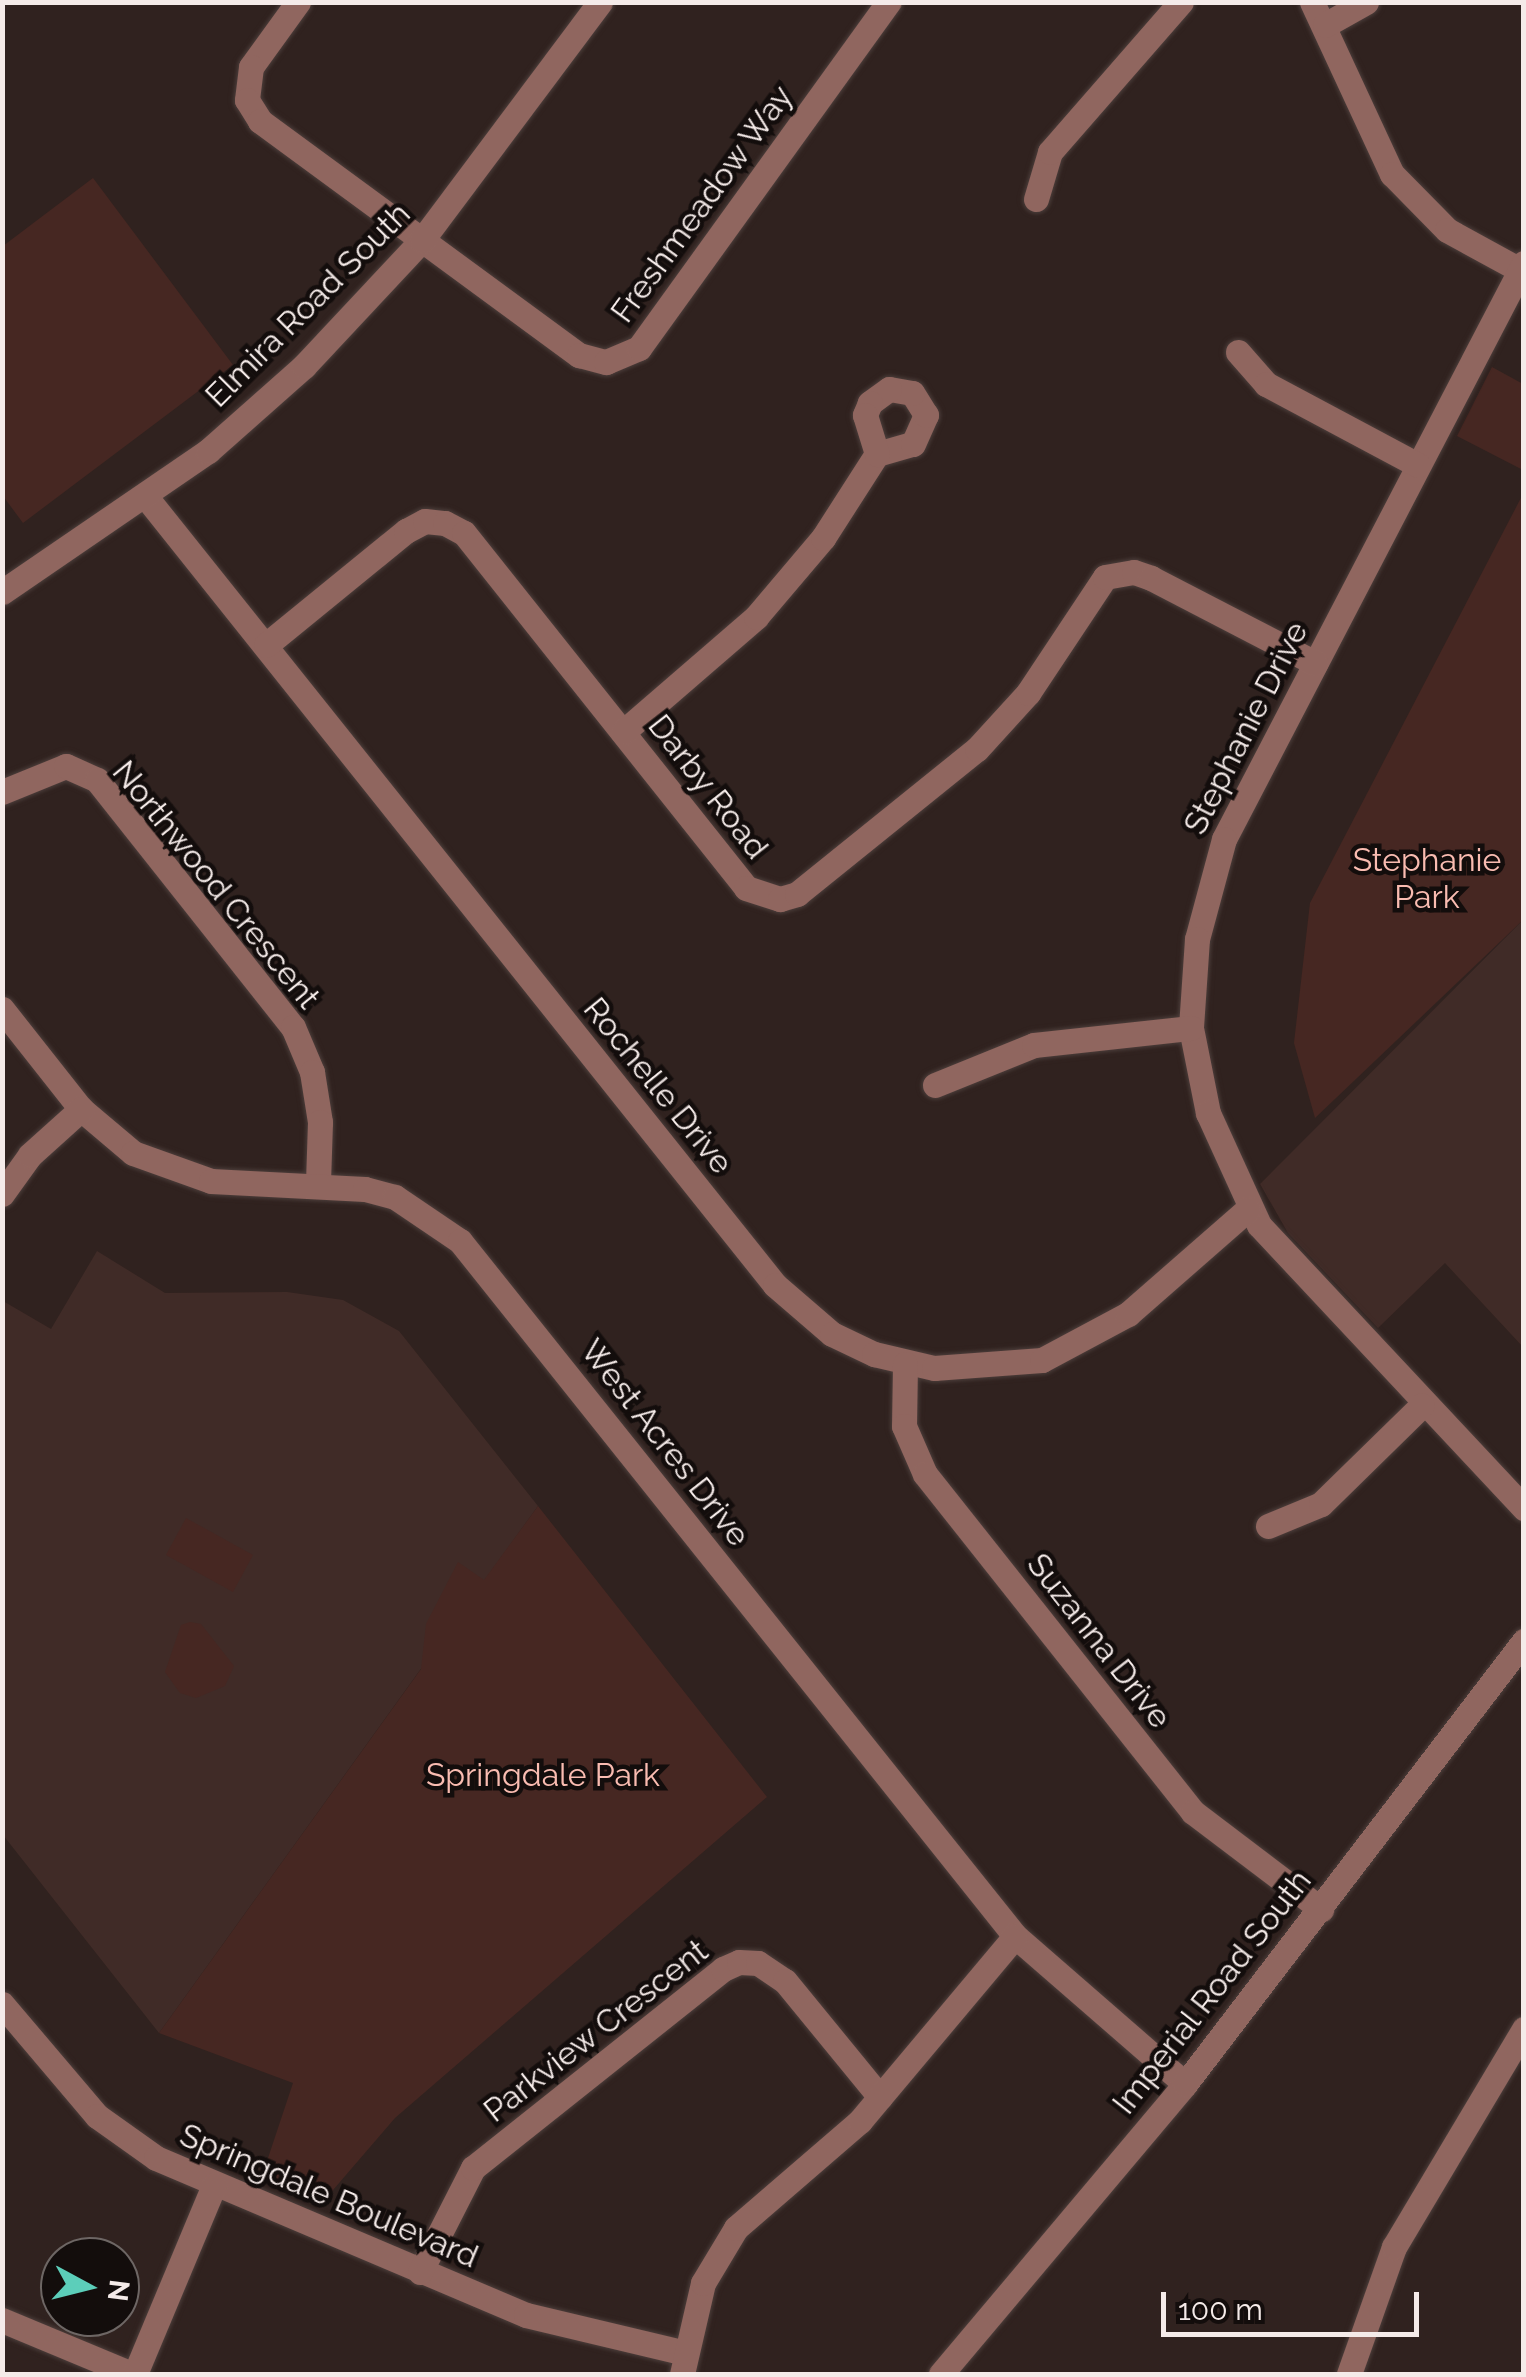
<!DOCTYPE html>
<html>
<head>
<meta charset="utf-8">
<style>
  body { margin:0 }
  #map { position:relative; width:1526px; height:2377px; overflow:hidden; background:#30221f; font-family:Raleway,sans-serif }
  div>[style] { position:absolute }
  .built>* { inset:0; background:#402b27 }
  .green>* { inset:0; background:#462722 }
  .roads { filter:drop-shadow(0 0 2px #4c3e3b) drop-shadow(0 0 2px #4c3e3b) }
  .minor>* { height:25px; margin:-12.5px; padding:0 12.5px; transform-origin:12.5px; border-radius:12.5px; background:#90665f }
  span { translate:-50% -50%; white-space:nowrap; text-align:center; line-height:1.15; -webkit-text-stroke:9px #130d0c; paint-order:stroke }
  .street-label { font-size:32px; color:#f5ebe9 }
  .park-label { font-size:32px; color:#fabcb1 }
  .frame { position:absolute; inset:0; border:5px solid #f5ebe9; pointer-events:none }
  .north { position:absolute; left:40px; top:2237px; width:100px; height:100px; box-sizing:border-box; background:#130d0c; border:2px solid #6d6664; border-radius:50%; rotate:97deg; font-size:28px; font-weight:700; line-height:40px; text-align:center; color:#f5ebe9 }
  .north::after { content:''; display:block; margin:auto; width:35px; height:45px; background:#5cceba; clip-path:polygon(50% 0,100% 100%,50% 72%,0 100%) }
  .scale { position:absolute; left:1161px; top:2292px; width:258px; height:45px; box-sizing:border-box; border:5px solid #f5ebe9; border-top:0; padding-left:12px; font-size:30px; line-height:35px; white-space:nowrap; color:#f5ebe9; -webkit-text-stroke:8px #130d0c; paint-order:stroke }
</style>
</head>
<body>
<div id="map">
  <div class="built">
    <div style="clip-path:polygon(1523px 920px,1523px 1347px,1445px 1263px,1378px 1328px,1288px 1233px,1260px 1184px)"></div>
    <div style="clip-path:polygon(97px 1251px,165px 1293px,287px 1292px,343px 1300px,399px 1331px,538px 1506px,159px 2033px,3px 1835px,3px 1301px,51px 1329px)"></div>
  </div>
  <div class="green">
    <div style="clip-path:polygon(93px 178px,233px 365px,23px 523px,3px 496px,3px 246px)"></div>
    <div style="clip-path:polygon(1492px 367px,1523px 384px,1523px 470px,1457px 436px)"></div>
    <div style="clip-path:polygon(1523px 494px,1523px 920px,1315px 1118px,1294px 1043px,1310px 903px)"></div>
    <div style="clip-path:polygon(538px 1506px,767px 1797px,395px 2118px,321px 2204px,262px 2176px,293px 2083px,159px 2033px,421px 1669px,426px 1624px,458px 1562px,484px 1580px)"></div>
    <div style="clip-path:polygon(186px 1518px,253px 1555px,233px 1592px,166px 1555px)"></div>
    <div style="clip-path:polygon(190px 1622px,201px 1624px,234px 1666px,225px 1686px,196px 1698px,180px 1693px,165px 1672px,181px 1625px)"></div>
  </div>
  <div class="roads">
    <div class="minor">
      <div style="left:298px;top:2px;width:80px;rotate:125.9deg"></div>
      <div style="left:251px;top:67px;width:33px;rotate:97deg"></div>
      <div style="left:247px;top:100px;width:25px;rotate:58deg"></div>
      <div style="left:260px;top:121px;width:396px;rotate:36.3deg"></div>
      <div style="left:579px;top:355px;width:28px;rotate:15deg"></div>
      <div style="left:606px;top:362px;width:36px;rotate:-23deg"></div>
      <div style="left:639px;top:348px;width:427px;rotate:-54.2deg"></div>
      <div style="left:1312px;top:2px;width:190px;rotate:65.1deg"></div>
      <div style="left:1392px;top:174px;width:78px;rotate:45.5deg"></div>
      <div style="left:1447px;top:230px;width:83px;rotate:28.7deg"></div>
      <div style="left:1325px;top:25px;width:47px;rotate:-29.3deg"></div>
      <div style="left:1036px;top:199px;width:49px;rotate:-73.4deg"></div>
      <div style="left:1050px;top:152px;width:199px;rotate:-48.9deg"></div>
      <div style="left:1524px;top:263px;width:649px;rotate:117.51deg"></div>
      <div style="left:1224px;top:839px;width:104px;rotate:105.1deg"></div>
      <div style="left:1197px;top:939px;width:89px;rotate:93.9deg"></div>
      <div style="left:1191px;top:1028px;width:87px;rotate:78.7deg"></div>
      <div style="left:1208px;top:1113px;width:123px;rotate:65.5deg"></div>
      <div style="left:1259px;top:1225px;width:388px;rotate:46.9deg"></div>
      <div style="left:1238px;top:352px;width:43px;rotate:48.8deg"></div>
      <div style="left:1266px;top:384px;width:172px;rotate:28.1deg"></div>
      <div style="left:146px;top:497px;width:1008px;rotate:51.4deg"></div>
      <div style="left:775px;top:1285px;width:75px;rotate:40.7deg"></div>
      <div style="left:832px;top:1334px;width:47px;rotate:25.5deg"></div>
      <div style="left:874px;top:1354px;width:62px;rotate:13.1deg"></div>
      <div style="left:934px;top:1368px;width:108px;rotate:-4.2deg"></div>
      <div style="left:1042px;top:1360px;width:98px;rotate:-28.1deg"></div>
      <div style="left:1128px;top:1314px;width:159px;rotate:-41.2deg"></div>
      <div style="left:2px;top:592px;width:250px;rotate:-34.4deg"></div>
      <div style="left:208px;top:451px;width:128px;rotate:-41.5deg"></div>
      <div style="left:304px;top:366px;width:173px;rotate:-46.9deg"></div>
      <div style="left:422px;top:240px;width:297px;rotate:-53.2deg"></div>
      <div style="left:266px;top:645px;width:181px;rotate:-39.2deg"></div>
      <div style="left:406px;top:531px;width:21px;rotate:-28deg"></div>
      <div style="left:425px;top:521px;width:20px;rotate:6deg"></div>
      <div style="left:445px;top:523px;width:21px;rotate:28deg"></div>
      <div style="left:464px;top:533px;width:453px;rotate:51.5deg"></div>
      <div style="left:746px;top:888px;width:36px;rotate:18deg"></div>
      <div style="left:780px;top:899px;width:18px;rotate:-16deg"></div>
      <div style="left:797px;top:894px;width:231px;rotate:-38.9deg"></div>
      <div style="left:977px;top:749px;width:76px;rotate:-47.7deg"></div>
      <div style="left:1028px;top:693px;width:139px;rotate:-56.4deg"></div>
      <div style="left:1105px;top:577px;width:29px;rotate:-10deg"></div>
      <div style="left:1134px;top:572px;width:18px;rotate:19deg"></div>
      <div style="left:1151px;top:578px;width:185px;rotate:27.4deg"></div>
      <div style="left:623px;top:732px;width:176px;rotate:-40.8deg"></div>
      <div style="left:756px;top:617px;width:104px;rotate:-49.7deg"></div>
      <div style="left:823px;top:538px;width:100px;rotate:-57.3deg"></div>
      <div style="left:877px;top:454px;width:37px;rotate:-16deg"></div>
      <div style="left:913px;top:444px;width:32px;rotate:-66deg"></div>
      <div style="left:926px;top:415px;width:26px;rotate:-122deg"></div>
      <div style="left:912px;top:393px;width:23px;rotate:-170deg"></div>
      <div style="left:889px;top:389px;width:24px;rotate:144deg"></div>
      <div style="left:870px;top:403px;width:13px;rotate:113deg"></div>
      <div style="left:865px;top:415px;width:41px;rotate:72.9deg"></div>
      <div style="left:2px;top:792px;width:69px;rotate:-22.1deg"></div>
      <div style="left:66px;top:766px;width:34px;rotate:24deg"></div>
      <div style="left:97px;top:780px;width:315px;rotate:51.6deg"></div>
      <div style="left:293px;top:1027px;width:49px;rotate:67.1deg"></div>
      <div style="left:312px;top:1072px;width:51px;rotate:80.9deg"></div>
      <div style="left:320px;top:1122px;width:61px;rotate:91.9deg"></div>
      <div style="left:2px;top:1009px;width:127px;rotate:51.7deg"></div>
      <div style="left:81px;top:1109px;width:68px;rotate:40.2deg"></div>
      <div style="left:133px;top:1153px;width:83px;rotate:19.7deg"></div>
      <div style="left:211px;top:1181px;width:154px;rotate:3deg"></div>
      <div style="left:365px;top:1189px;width:31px;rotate:15deg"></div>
      <div style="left:395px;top:1197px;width:78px;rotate:34.1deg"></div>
      <div style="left:460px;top:1241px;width:889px;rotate:51.39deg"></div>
      <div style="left:1015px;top:1936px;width:225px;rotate:41deg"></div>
      <div style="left:935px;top:1085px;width:107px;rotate:-22deg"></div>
      <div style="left:1034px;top:1045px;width:158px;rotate:-6.2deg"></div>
      <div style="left:2px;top:1194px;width:48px;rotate:-54.3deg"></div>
      <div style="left:30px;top:1155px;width:69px;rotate:-42deg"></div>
      <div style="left:905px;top:1364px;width:62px;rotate:90.9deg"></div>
      <div style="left:904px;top:1426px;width:52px;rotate:66.4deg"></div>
      <div style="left:925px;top:1474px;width:431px;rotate:51.6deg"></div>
      <div style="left:1193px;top:1812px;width:161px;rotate:37.2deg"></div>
      <div style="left:1268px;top:1526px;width:57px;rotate:-22.5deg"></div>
      <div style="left:1321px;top:1504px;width:141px;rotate:-44.4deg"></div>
      <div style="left:2px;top:2004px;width:147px;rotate:49.7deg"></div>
      <div style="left:97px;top:2116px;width:72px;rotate:35.4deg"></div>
      <div style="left:156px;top:2158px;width:402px;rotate:23deg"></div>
      <div style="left:526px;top:2315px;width:164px;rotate:13.4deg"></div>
      <div style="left:420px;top:2272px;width:117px;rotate:-63deg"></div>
      <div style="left:473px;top:2168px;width:320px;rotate:-38.5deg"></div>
      <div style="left:723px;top:1969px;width:17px;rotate:-24deg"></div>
      <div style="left:739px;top:1962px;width:19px;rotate:3deg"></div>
      <div style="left:758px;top:1963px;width:32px;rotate:34deg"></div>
      <div style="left:785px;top:1981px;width:150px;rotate:50.7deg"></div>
      <div style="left:2px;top:2320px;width:141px;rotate:22.6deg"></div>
      <div style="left:135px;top:2374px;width:205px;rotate:-67.3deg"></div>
      <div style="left:682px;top:2374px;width:93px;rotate:-77deg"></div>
      <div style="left:703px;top:2283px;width:64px;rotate:-59deg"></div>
      <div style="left:736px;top:2228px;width:164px;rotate:-40.8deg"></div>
      <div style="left:860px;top:2121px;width:241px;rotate:-50deg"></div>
      <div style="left:941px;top:2374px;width:379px;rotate:-49.9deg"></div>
      <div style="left:1185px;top:2084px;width:558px;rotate:-52.58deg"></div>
      <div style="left:1349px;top:2374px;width:135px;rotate:-70.5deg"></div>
      <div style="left:1394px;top:2247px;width:254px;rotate:-59.2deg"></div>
    </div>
  </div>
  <div class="street-label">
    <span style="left:702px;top:204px;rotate:-54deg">Freshmeadow Way</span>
    <span style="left:308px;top:305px;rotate:-45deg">Elmira Road South</span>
    <span style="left:1246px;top:728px;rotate:-63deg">Stephanie Drive</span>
    <span style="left:708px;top:787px;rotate:52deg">Darby Road</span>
    <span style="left:216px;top:885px;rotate:51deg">Northwood Crescent</span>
    <span style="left:658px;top:1086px;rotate:51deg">Rochelle Drive</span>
    <span style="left:665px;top:1443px;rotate:52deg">West Acres Drive</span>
    <span style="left:1099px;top:1641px;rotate:52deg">Suzanna Drive</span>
    <span style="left:1212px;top:1992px;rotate:-52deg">Imperial Road South</span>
    <span style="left:596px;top:2031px;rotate:-38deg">Parkview Crescent</span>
    <span style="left:329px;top:2196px;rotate:23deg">Springdale Boulevard</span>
  </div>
  <div class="park-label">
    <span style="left:1427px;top:879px">Stephanie<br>Park</span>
    <span style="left:543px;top:1775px">Springdale Park</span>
  </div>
  <div class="frame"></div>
  <div class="north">N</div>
  <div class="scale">100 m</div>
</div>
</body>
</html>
